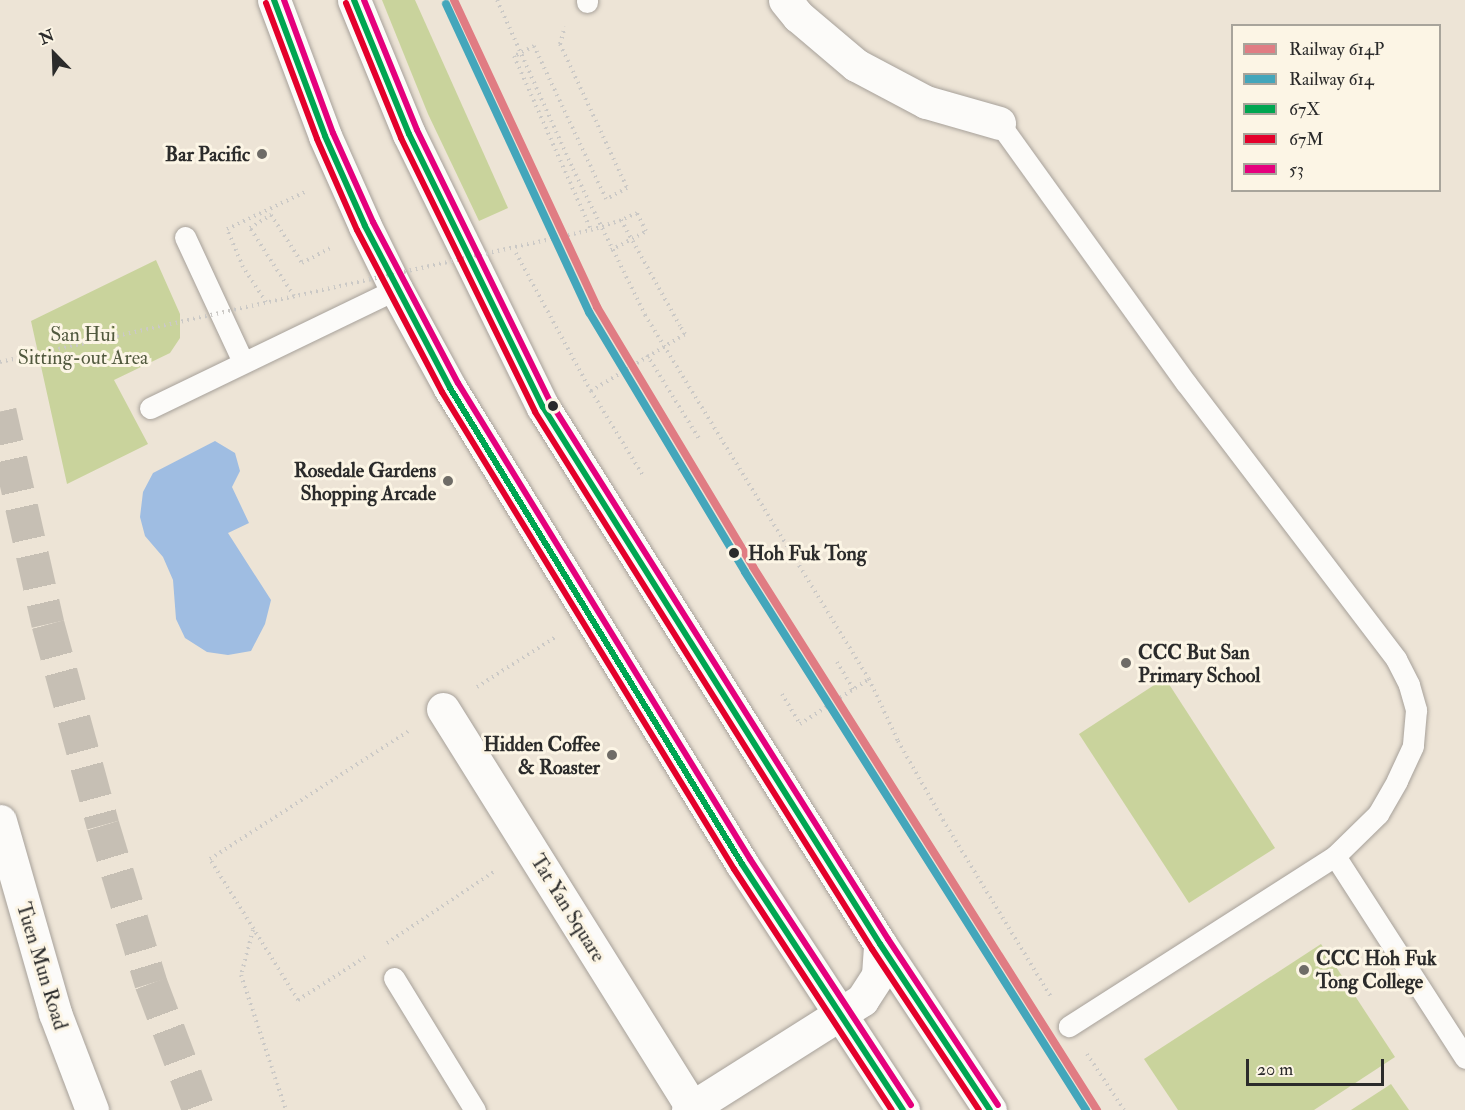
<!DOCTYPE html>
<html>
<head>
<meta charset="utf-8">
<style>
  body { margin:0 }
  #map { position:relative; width:1465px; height:1110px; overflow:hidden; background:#ede4d6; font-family:"IM FELL Double Pica",serif }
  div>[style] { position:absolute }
  .green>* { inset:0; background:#c9d39c }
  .water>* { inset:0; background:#9fbde2 }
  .highway-tunnel>* { height:33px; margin-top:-16.5px; transform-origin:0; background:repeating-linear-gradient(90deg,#c6bfb4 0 33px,transparent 0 49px) }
  .path>* { height:4px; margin-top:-2px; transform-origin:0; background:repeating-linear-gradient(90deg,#cbc9c6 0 1.5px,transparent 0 6px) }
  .roads { filter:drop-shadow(0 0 2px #a7a19a) drop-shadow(0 0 2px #a7a19a) }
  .lane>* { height:21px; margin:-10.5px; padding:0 10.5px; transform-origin:10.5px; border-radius:10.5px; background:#fcfbf9 }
  .street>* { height:33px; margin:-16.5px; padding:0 16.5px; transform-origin:16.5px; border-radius:16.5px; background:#fcfbf9 }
  .secondary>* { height:33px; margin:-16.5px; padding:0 16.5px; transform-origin:16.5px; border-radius:16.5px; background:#fcfbf9 }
  .highway>* { height:33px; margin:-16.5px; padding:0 16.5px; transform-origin:16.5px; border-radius:16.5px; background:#fcfbf9 }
  .path-bridge>* { height:4px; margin-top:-2px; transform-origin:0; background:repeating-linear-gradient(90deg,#cbc9c6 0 1.5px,transparent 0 6px) }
  .bus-1>* { height:6px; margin:-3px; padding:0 3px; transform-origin:3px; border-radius:3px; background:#00a651 }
  .bus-2>* { height:6px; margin:-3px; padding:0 3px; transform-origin:3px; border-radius:3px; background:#e4002b }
  .bus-3>* { height:6px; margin:-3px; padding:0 3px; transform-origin:3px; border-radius:3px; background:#e5007d }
  .rail-1>* { height:8px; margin:-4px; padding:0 4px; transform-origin:4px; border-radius:4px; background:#e07c83 }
  .rail-2>* { height:8px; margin:-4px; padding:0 4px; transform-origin:4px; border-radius:4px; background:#43a6bb }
  .dots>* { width:16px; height:16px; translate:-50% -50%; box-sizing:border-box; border:3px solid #fcf5e5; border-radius:50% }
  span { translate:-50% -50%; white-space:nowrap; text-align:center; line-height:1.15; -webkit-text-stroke:6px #fcf5e5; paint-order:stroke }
  .poi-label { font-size:20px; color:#2b2b2b; font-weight:700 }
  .right { translate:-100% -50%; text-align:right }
  .left { translate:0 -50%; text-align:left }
  .park-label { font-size:20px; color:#51593e }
  .stop-label { font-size:20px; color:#2b2b2b; font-weight:700 }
  .street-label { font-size:20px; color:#2b2b2b }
  .legend { position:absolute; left:1231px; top:24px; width:210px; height:168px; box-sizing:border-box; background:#fcf5e5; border:2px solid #a8a49b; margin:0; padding:8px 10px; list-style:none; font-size:18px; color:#2b2b2b }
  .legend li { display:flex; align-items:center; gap:12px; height:30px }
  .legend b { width:30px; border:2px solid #a8a49b }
  .north { position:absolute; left:24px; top:24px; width:60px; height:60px; -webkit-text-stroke:4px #fcf5e5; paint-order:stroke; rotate:337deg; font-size:16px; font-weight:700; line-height:24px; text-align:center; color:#2b2b2b }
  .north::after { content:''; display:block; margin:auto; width:21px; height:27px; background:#2b2b2b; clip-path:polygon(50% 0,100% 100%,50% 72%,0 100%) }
  .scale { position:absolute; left:1246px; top:1059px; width:138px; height:27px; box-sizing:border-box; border:3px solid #2b2b2b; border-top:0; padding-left:8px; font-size:18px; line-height:21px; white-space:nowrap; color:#2b2b2b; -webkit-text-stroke:4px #fcf5e5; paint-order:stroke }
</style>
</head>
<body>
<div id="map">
  <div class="green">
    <div style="clip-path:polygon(382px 0,415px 0,508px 208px,479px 221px,428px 114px)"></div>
    <div style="clip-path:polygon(156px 260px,180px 314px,180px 338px,170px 353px,114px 380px,148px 444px,67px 484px,31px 321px)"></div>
    <div style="clip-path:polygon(1165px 678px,1275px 848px,1189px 903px,1079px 734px)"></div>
    <div style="clip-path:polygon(1321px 944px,1395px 1057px,1314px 1110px,1178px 1110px,1144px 1059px)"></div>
    <div style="clip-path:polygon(1391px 1084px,1409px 1110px,1351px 1110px)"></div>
  </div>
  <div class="water">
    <div style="clip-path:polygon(215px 441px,235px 453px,240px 471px,232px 487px,249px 523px,228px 533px,271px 600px,265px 624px,251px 651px,228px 655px,207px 652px,185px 638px,176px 619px,173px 580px,163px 557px,145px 536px,140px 517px,143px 492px,153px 473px)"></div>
  </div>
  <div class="highway-tunnel">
    <div style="left:0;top:411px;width:218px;rotate:77.3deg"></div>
    <div style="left:48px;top:624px;width:208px;rotate:74.7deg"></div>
    <div style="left:103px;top:825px;width:165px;rotate:73.1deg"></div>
    <div style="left:151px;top:983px;width:136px;rotate:69.3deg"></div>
  </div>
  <div class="path">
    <div style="left:497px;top:0;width:185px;rotate:65.8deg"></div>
    <div style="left:573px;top:169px;width:163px;rotate:63.7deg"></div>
    <div style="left:645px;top:315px;width:427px;rotate:58.4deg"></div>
    <div style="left:869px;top:679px;width:68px;rotate:64.9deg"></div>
    <div style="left:898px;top:741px;width:91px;rotate:60.3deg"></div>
    <div style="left:943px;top:820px;width:207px;rotate:58.6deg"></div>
    <div style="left:560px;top:44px;width:18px;rotate:-74deg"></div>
    <div style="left:611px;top:250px;width:40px;rotate:-28deg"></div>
    <div style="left:646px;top:231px;width:20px;rotate:-117deg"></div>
    <div style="left:637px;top:213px;width:17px;rotate:156deg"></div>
    <div style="left:516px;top:253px;width:157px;rotate:61.5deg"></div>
    <div style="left:591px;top:391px;width:101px;rotate:58.4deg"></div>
    <div style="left:294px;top:296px;width:81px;rotate:-122.9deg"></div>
    <div style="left:250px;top:228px;width:25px;rotate:-32deg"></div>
    <div style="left:271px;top:215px;width:57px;rotate:57.1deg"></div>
    <div style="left:302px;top:263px;width:32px;rotate:-28deg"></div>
    <div style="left:266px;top:302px;width:42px;rotate:-123.3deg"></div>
    <div style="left:243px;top:267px;width:41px;rotate:-112.8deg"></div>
    <div style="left:227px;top:229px;width:86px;rotate:-25.4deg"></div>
    <div style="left:647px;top:355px;width:100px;rotate:58.1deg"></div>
    <div style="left:591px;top:391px;width:110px;rotate:-31.2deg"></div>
    <div style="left:685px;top:334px;width:9px;rotate:-122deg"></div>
    <div style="left:837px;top:662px;width:33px;rotate:59deg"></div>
    <div style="left:477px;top:687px;width:95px;rotate:-32.5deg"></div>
    <div style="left:782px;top:694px;width:35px;rotate:59deg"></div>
    <div style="left:800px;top:724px;width:82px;rotate:-33.1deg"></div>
    <div style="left:253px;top:930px;width:47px;rotate:104.9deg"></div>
    <div style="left:241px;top:975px;width:142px;rotate:71.6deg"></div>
    <div style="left:387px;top:943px;width:130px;rotate:-33.7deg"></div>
    <div style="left:365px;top:957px;width:80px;rotate:147.3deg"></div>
    <div style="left:298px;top:1000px;width:166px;rotate:-122deg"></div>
    <div style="left:210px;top:859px;width:238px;rotate:-32.8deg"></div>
    <div style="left:1087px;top:1054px;width:67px;rotate:56.5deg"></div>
  </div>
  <div class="roads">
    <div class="lane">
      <div style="left:587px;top:0;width:2px;rotate:90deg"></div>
      <div style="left:999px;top:123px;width:320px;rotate:54.3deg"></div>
      <div style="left:1186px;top:383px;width:347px;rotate:52.7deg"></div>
      <div style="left:1396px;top:659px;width:29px;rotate:63deg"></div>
      <div style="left:1409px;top:685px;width:26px;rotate:74deg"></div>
      <div style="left:1416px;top:710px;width:36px;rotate:95deg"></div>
      <div style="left:1413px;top:746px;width:38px;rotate:115deg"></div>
      <div style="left:1397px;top:781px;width:38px;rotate:120deg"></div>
      <div style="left:1378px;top:814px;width:60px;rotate:135.7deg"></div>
      <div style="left:1335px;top:856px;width:316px;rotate:147.4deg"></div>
      <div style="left:185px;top:237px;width:138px;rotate:65.1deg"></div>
      <div style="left:150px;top:408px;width:273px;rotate:-25.8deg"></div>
      <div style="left:1335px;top:856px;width:240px;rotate:57.2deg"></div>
      <div style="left:394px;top:978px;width:155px;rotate:58.5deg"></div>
    </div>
    <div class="street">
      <div style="left:785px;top:0;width:21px;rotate:51deg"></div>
      <div style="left:798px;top:16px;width:76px;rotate:40.2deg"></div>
      <div style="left:856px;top:65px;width:79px;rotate:27.9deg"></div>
      <div style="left:926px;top:102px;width:76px;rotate:16deg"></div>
      <div style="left:443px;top:709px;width:469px;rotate:58deg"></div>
      <div style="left:688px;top:1110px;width:206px;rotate:-32.3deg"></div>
      <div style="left:862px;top:1000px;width:30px;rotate:-57deg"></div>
      <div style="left:878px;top:975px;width:31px;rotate:-86deg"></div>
    </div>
    <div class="secondary">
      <div style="left:274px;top:0;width:145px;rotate:69.4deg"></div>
      <div style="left:325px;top:136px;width:98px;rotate:66deg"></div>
      <div style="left:365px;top:226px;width:70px;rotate:63.8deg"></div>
      <div style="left:396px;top:289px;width:113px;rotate:61.4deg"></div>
      <div style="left:450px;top:388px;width:558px;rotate:58.47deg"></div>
      <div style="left:742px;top:864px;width:294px;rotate:56.8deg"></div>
      <div style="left:354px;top:0;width:145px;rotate:67.7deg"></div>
      <div style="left:409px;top:134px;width:304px;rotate:63.9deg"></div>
      <div style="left:543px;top:407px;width:634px;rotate:57.89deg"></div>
      <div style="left:880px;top:944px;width:199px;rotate:56.5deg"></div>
    </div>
    <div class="highway">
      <div style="left:0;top:821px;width:200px;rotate:74deg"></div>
      <div style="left:55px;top:1013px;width:104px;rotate:69.1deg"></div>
    </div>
  </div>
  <div class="path-bridge">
    <div style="left:560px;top:44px;width:159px;rotate:65deg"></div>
    <div style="left:627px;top:188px;width:24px;rotate:152deg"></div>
    <div style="left:606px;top:199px;width:169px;rotate:-115.2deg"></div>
    <div style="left:534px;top:46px;width:22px;rotate:153deg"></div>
    <div style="left:514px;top:56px;width:190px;rotate:66.1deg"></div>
    <div style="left:0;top:362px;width:606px;rotate:-12.59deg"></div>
    <div style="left:591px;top:230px;width:32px;rotate:-18deg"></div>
    <div style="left:621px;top:220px;width:121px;rotate:60.9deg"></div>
  </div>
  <div class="bus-1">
    <div style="left:274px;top:0;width:145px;rotate:69.4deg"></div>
    <div style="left:325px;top:136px;width:98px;rotate:66deg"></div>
    <div style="left:365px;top:226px;width:183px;rotate:62.3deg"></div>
    <div style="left:450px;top:388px;width:558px;rotate:58.47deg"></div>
    <div style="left:742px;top:864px;width:294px;rotate:56.8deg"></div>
    <div style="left:354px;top:0;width:145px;rotate:67.7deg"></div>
    <div style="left:409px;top:134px;width:304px;rotate:63.9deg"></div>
    <div style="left:543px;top:407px;width:634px;rotate:57.89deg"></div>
    <div style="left:880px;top:944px;width:199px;rotate:56.5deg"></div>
  </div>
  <div class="bus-2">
    <div style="left:266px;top:3px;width:145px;rotate:69.4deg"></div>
    <div style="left:317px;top:139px;width:99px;rotate:66.3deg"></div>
    <div style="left:357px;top:230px;width:183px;rotate:62.3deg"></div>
    <div style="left:442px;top:392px;width:559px;rotate:58.53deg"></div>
    <div style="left:734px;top:869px;width:288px;rotate:56.8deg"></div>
    <div style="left:346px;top:3px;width:146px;rotate:67.8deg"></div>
    <div style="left:401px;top:138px;width:305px;rotate:63.9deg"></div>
    <div style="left:535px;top:412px;width:634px;rotate:57.89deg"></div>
    <div style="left:872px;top:949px;width:193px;rotate:56.4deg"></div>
  </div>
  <div class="bus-3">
    <div style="left:284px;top:0;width:142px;rotate:69.8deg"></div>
    <div style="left:333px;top:133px;width:98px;rotate:65.8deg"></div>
    <div style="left:373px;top:222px;width:182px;rotate:62.2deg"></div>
    <div style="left:458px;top:383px;width:558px;rotate:58.47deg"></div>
    <div style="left:750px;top:859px;width:294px;rotate:56.8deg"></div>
    <div style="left:364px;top:0;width:140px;rotate:67.8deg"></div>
    <div style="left:417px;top:130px;width:304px;rotate:63.9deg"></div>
    <div style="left:551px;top:403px;width:633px;rotate:57.84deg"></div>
    <div style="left:888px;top:939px;width:199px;rotate:56.5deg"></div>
  </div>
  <div class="rail-1">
    <div style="left:454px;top:0;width:339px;rotate:65deg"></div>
    <div style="left:597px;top:307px;width:303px;rotate:59deg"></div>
    <div style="left:753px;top:567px;width:643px;rotate:57.65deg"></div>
  </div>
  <div class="rail-2">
    <div style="left:446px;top:4px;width:340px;rotate:65.1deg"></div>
    <div style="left:589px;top:312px;width:303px;rotate:59deg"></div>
    <div style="left:745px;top:572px;width:637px;rotate:57.63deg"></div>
  </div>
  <div class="dots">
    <div style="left:262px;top:154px;background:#6f6c67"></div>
    <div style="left:553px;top:406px;background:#2b2b2b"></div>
    <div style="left:448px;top:481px;background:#6f6c67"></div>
    <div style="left:734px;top:553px;background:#2b2b2b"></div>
    <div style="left:1126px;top:663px;background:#6f6c67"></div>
    <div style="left:612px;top:755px;background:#6f6c67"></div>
    <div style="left:1304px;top:970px;background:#6f6c67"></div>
  </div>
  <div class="poi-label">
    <span class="right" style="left:250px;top:154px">Bar Pacific</span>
    <span class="right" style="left:436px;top:482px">Rosedale Gardens<br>Shopping Arcade</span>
    <span class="left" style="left:1138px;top:664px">CCC But San<br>Primary School</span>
    <span class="right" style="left:600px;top:756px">Hidden Coffee<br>&amp; Roaster</span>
    <span class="left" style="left:1316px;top:970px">CCC Hoh Fuk<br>Tong College</span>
  </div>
  <div class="park-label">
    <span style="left:83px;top:346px">San Hui<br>Sitting-out Area</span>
  </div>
  <div class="stop-label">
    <span class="left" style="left:748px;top:553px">Hoh Fuk Tong</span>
  </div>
  <div class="street-label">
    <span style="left:568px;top:908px;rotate:58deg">Tat Yan Square</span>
    <span style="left:42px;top:966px;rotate:73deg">Tuen Mun Road</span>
  </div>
  <ul class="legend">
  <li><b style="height:8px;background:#e07c83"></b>Railway 614P</li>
  <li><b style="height:8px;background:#43a6bb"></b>Railway 614</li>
  <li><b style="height:8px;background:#00a651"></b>67X</li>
  <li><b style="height:8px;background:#e4002b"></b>67M</li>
  <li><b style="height:8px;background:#e5007d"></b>53</li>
  </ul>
  <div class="north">N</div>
  <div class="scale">20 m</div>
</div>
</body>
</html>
